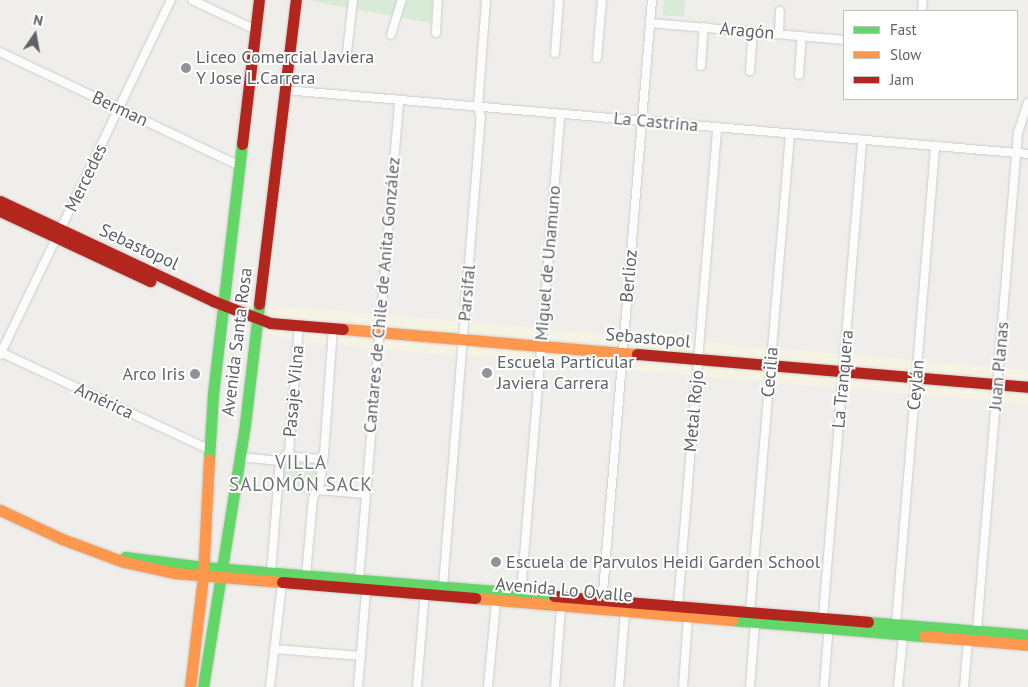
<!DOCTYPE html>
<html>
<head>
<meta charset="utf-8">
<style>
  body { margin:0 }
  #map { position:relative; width:1028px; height:687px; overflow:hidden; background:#efeeea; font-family:"PT Sans",sans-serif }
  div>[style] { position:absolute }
  .commercial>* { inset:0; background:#f7f3e4 }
  .green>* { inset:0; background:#d8ebd6 }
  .roads { filter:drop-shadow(0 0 1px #cbcccc) drop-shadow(0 0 1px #cbcccc) }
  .street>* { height:8px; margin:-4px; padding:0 4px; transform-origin:4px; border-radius:4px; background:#fdfcfc }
  .fast>* { height:11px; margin:-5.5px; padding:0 5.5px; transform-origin:5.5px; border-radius:5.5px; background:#63d668 }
  .slow>* { height:11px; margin:-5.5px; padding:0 5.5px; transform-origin:5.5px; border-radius:5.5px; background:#ff974d }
  .jam>* { height:11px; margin:-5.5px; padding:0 5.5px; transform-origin:5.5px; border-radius:5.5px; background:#b3261e }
  .dots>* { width:14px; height:14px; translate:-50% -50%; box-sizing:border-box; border:2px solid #fff; border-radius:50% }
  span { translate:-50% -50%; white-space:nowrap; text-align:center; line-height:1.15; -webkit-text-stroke:4px #fff; paint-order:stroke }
  .street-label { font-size:18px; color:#5f6368 }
  .poi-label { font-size:18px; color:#5f6368 }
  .left { translate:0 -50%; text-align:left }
  .right { translate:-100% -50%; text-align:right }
  .neighbourhood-label { font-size:19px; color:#70757a; letter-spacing:1px }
  .legend { position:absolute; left:843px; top:10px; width:175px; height:90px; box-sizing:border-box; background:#fff; border:1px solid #bfc1c3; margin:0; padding:6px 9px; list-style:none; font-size:15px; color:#5f6368 }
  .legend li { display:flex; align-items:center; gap:10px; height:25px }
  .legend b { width:25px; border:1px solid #bfc1c3 }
  .north { position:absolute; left:10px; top:10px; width:50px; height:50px; -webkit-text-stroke:4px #fff; paint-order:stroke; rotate:12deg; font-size:14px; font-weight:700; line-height:20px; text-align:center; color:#5f6368 }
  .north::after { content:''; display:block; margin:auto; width:18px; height:22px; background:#5f6368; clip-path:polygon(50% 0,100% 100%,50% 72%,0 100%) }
</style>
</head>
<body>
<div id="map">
  <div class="commercial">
    <div style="clip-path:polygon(269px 305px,1028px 370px,1028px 404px,301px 342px,266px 333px)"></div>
  </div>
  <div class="green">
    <div style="clip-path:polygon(306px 0,433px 0,431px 23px)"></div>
    <div style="clip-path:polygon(664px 0,685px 0,684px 17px,663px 15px)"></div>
    <div style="clip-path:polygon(292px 457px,319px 461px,316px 484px,309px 494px,280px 491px,283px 467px)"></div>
  </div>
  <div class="roads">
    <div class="street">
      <div style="left:192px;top:0;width:71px;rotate:25.1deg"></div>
      <div style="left:922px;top:11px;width:11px;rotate:-85deg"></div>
      <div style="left:650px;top:23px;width:195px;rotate:5deg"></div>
      <div style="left:436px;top:33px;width:33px;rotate:-87deg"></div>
      <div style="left:779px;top:34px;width:23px;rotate:-88deg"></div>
      <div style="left:391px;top:35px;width:37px;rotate:-73deg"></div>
      <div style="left:0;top:52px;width:266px;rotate:25.4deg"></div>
      <div style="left:347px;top:52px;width:52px;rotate:-83.4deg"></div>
      <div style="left:555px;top:53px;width:53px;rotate:-85.7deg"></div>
      <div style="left:597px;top:58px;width:58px;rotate:-85.1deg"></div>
      <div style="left:701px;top:66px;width:39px;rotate:-86deg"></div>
      <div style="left:750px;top:71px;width:39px;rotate:-86deg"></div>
      <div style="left:799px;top:75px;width:39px;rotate:-86deg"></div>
      <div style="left:285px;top:90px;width:746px;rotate:4.92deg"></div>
      <div style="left:0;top:352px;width:230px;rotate:25deg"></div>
      <div style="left:0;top:355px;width:394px;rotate:-64.3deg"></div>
      <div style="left:285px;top:456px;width:37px;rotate:5deg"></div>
      <div style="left:240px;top:457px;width:40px;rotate:5.7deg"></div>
      <div style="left:317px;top:490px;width:49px;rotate:4.7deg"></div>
      <div style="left:271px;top:572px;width:111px;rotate:-85.4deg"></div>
      <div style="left:280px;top:461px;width:13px;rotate:-45deg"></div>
      <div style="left:289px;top:452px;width:126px;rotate:-85.5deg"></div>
      <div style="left:306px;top:575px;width:77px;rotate:-84.8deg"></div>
      <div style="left:313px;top:498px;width:17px;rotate:-65deg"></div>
      <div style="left:320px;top:483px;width:29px;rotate:-82deg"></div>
      <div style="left:324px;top:454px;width:125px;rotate:-85.9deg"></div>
      <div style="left:359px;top:579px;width:481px;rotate:-85.2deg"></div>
      <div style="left:443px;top:586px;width:470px;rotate:-85.4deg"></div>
      <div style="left:481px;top:118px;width:11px;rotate:-105deg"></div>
      <div style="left:478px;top:107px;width:107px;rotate:-85.7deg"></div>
      <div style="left:521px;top:593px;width:481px;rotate:-85.3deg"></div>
      <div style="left:602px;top:604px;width:606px;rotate:-85.27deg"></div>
      <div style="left:678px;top:605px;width:480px;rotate:-85.3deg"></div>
      <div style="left:750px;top:611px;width:479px;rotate:-85.2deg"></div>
      <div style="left:823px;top:617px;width:479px;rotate:-85.3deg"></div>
      <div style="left:896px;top:623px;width:479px;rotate:-85.3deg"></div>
      <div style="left:977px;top:630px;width:499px;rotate:-85.3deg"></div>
      <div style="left:1018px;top:133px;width:32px;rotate:-72deg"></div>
      <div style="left:274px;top:649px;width:87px;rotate:4.6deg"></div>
      <div style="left:270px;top:687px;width:104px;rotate:-83.4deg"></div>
      <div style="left:358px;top:687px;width:96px;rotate:-85.2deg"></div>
      <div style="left:417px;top:687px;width:98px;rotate:-85.3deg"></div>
      <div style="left:488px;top:687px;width:85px;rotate:-84.6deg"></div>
      <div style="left:555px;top:687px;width:79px;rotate:-85.7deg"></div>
      <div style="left:619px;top:687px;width:74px;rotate:-85.4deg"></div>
      <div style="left:683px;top:687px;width:69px;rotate:-85.9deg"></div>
      <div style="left:750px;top:687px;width:63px;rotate:-85.5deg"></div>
      <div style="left:824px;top:687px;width:63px;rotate:-85.5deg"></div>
      <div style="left:898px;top:687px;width:51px;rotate:-84.4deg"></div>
      <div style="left:964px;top:687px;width:46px;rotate:-85deg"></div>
    </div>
    <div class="fast">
      <div style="left:209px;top:459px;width:65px;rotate:-86.5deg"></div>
      <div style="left:213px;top:394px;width:252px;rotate:-83.4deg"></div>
      <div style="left:125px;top:557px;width:79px;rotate:7.3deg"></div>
      <div style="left:203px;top:567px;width:352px;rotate:4.7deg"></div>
      <div style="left:732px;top:620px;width:193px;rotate:4.8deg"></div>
      <div style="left:868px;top:622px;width:161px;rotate:4.6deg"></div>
      <div style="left:203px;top:687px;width:266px;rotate:-80.9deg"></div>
      <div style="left:245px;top:424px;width:121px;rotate:-83.3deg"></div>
    </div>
    <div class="slow">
      <div style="left:343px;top:329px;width:295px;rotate:4.9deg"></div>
      <div style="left:0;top:510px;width:68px;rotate:25.1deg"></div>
      <div style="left:62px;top:539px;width:66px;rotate:20.4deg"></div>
      <div style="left:124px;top:562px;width:51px;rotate:12.4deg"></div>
      <div style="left:174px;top:573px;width:108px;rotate:4.8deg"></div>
      <div style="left:475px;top:598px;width:258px;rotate:4.9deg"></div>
      <div style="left:924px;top:636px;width:104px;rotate:4.9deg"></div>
      <div style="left:190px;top:687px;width:111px;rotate:-83.3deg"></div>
      <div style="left:203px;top:577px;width:118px;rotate:-87.1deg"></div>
    </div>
    <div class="jam">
      <div style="left:242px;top:144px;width:145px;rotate:-83.3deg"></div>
      <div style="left:0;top:201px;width:235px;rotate:25.1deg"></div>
      <div style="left:213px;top:301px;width:61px;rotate:21.1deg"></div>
      <div style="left:270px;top:323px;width:73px;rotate:4.7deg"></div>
      <div style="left:0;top:211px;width:166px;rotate:25deg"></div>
      <div style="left:259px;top:304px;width:306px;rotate:-83.1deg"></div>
      <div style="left:637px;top:354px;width:392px;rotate:4.8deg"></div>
      <div style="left:282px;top:582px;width:194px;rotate:4.7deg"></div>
      <div style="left:554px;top:596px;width:315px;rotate:4.7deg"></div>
    </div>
  </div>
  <div class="dots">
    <div style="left:186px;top:68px;background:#919496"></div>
    <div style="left:487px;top:373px;background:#919496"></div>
    <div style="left:195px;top:374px;background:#919496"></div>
    <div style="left:496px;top:562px;background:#919496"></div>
  </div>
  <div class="street-label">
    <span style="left:747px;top:31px;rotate:5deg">Aragón</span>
    <span style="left:120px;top:109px;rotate:25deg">Berman</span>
    <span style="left:656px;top:122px;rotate:5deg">La Castrina</span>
    <span style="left:86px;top:178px;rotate:-64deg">Mercedes</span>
    <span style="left:139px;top:247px;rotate:25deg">Sebastopol</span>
    <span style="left:548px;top:263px;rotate:-85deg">Miguel de Unamuno</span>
    <span style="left:629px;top:276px;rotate:-85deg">Berlioz</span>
    <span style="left:467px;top:293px;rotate:-85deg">Parsifal</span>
    <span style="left:382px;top:295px;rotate:-85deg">Cantares de Chile de Anita González</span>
    <span style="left:648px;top:338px;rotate:5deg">Sebastopol</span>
    <span style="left:237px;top:342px;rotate:-83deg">Avenida Santa Rosa</span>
    <span style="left:999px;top:366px;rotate:-85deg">Juan Planas</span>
    <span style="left:770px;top:372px;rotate:-85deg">Cecilia</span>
    <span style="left:843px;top:379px;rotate:-85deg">La Tranquera</span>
    <span style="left:916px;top:385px;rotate:-85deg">Ceylán</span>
    <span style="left:294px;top:391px;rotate:-85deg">Pasaje Vilna</span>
    <span style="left:104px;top:401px;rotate:25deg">América</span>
    <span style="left:694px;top:411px;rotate:-85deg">Metal Rojo</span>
    <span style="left:564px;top:590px;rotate:5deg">Avenida Lo Ovalle</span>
  </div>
  <div class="poi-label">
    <span class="left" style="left:196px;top:68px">Liceo Comercial Javiera<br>Y Jose L.Carrera</span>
    <span class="left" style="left:497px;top:373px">Escuela Particular<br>Javiera Carrera</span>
    <span class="right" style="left:185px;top:374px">Arco Iris</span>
    <span class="left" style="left:506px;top:562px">Escuela de Parvulos Heidi Garden School</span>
  </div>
  <div class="neighbourhood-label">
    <span style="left:301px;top:474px">VILLA<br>SALOMÓN SACK</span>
  </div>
  <ul class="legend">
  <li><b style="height:6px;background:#63d668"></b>Fast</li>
  <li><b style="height:6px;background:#ff974d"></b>Slow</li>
  <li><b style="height:6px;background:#b3261e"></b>Jam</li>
  </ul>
  <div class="north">N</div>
</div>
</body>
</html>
